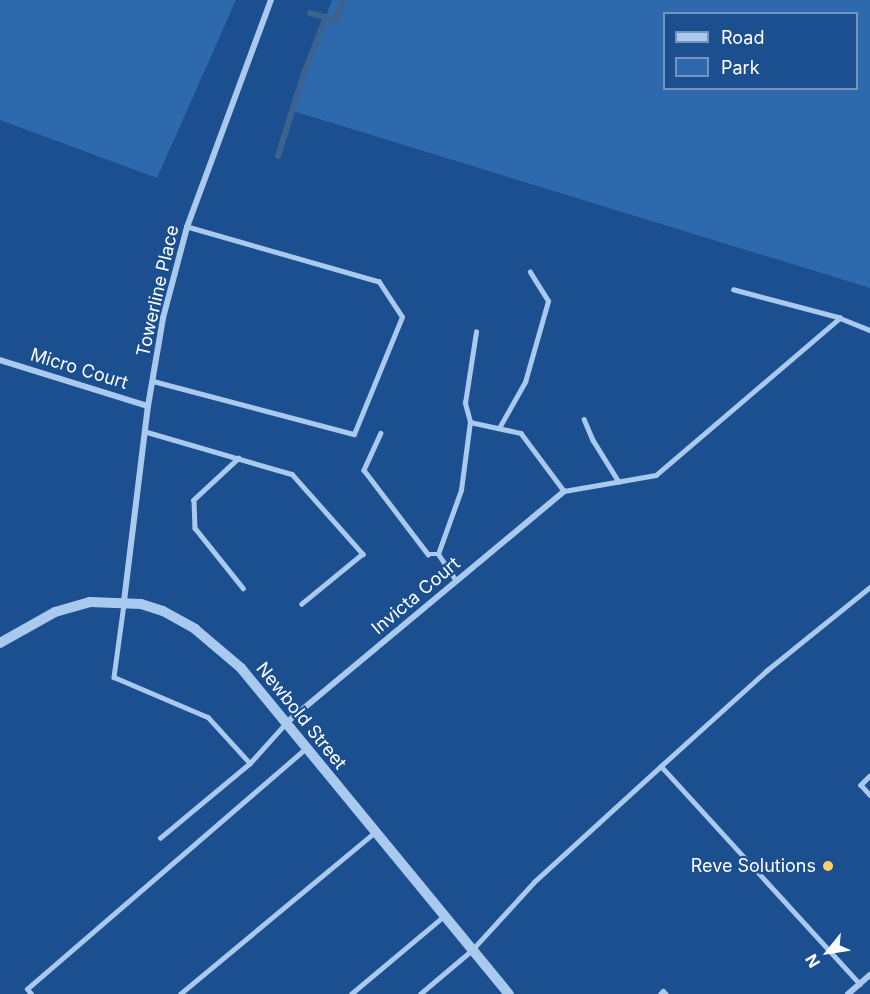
<!DOCTYPE html>
<html>
<head>
<meta charset="utf-8">
<style>
  body { margin:0 }
  #map { position:relative; width:870px; height:994px; overflow:hidden; background:#1b4f8f; font-family:Inter,sans-serif }
  div>[style] { position:absolute }
  .green>* { inset:0; background:#2e69ad }
  .stream>* { height:6px; margin:-3px; padding:0 3px; transform-origin:3px; border-radius:3px; background:#3c6290 }
  .service>* { height:4.5px; margin:-2.25px; padding:0 2.25px; transform-origin:2.25px; border-radius:2.25px; background:#a9c9ee }
  .minor>* { height:6px; margin:-3px; padding:0 3px; transform-origin:3px; border-radius:3px; background:#a9c9ee }
  .tertiary>* { height:10px; margin:-5px; padding:0 5px; transform-origin:5px; border-radius:5px; background:#a9c9ee }
  .dots>* { width:16px; height:16px; translate:-50% -50%; box-sizing:border-box; border:3px solid #1b4f8f; border-radius:50% }
  span { translate:-50% -50%; white-space:nowrap; text-align:center; line-height:1.15; -webkit-text-stroke:4.5px #1b4f8f; paint-order:stroke }
  .street-label { font-size:18px; color:#fff }
  .poi-label { font-size:18px; color:#fff }
  .right { translate:-100% -50%; text-align:right }
  .legend { position:absolute; left:663px; top:12px; width:195px; height:78px; box-sizing:border-box; background:#1b4f8f; border:2px solid #7695bc; margin:0; padding:8px 10px; list-style:none; font-size:18px; color:#fff }
  .legend li { display:flex; align-items:center; gap:12px; height:30px }
  .legend b { width:30px; border:2px solid #7695bc }
  .north { position:absolute; left:798px; top:922px; width:60px; height:60px; -webkit-text-stroke:4px #1b4f8f; paint-order:stroke; rotate:240deg; font-size:16px; font-weight:700; line-height:24px; text-align:center; color:#fff }
  .north::after { content:''; display:block; margin:auto; width:21px; height:27px; background:#fff; clip-path:polygon(50% 0,100% 100%,50% 72%,0 100%) }
</style>
</head>
<body>
<div id="map">
  <div class="green">
    <div style="clip-path:polygon(0 0,236px 0,157px 178px,0 120px)"></div>
    <div style="clip-path:polygon(evenodd,332px 0,870px 0,870px 288px,293px 111px,332px 0,664px 14px,856px 14px,856px 88px,664px 88px,664px 14px)"></div>
  </div>
  <div class="stream">
    <div style="left:310px;top:13px;width:27px;rotate:15deg"></div>
    <div style="left:336px;top:20px;width:21px;rotate:-71deg"></div>
    <div style="left:278px;top:156px;width:84px;rotate:-72.6deg"></div>
    <div style="left:303px;top:76px;width:63px;rotate:-68.7deg"></div>
  </div>
  <div class="service">
    <div style="left:840px;top:318px;width:32px;rotate:22deg"></div>
    <div style="left:153px;top:381px;width:208px;rotate:14.8deg"></div>
    <div style="left:354px;top:434px;width:126px;rotate:-67.7deg"></div>
    <div style="left:402px;top:317px;width:42px;rotate:-123.3deg"></div>
    <div style="left:379px;top:282px;width:200px;rotate:-164deg"></div>
    <div style="left:584px;top:419px;width:23px;rotate:67deg"></div>
    <div style="left:593px;top:440px;width:49px;rotate:58.2deg"></div>
    <div style="left:470px;top:422px;width:20px;rotate:-105deg"></div>
    <div style="left:465px;top:403px;width:72px;rotate:-81.2deg"></div>
    <div style="left:499px;top:428px;width:53px;rotate:-60.5deg"></div>
    <div style="left:525px;top:382px;width:84px;rotate:-74.1deg"></div>
    <div style="left:548px;top:301px;width:34px;rotate:-122deg"></div>
    <div style="left:147px;top:432px;width:151px;rotate:16.2deg"></div>
    <div style="left:292px;top:474px;width:107px;rotate:48.4deg"></div>
    <div style="left:363px;top:554px;width:79px;rotate:140.7deg"></div>
    <div style="left:381px;top:433px;width:41px;rotate:114.7deg"></div>
    <div style="left:364px;top:470px;width:106px;rotate:52.7deg"></div>
    <div style="left:428px;top:554px;width:10px"></div>
    <div style="left:239px;top:458px;width:62px;rotate:137deg"></div>
    <div style="left:194px;top:500px;width:28px;rotate:88deg"></div>
    <div style="left:195px;top:528px;width:77px;rotate:51.3deg"></div>
    <div style="left:456px;top:581px;width:32px;rotate:-124deg"></div>
    <div style="left:438px;top:554px;width:68px;rotate:-70.2deg"></div>
    <div style="left:461px;top:490px;width:69px;rotate:-82.5deg"></div>
    <div style="left:470px;top:422px;width:52px;rotate:12.2deg"></div>
    <div style="left:521px;top:433px;width:72px;rotate:53.4deg"></div>
    <div style="left:564px;top:491px;width:93px;rotate:-9.9deg"></div>
    <div style="left:656px;top:475px;width:242px;rotate:-40.5deg"></div>
    <div style="left:840px;top:318px;width:110px;rotate:-165.2deg"></div>
    <div style="left:124px;top:604px;width:74px;rotate:97.8deg"></div>
    <div style="left:114px;top:677px;width:102px;rotate:23.1deg"></div>
    <div style="left:208px;top:717px;width:62px;rotate:47.6deg"></div>
    <div style="left:250px;top:763px;width:54px;rotate:-48deg"></div>
    <div style="left:661px;top:766px;width:295px;rotate:47.6deg"></div>
    <div style="left:870px;top:776px;width:13px;rotate:135deg"></div>
    <div style="left:861px;top:785px;width:13px;rotate:48deg"></div>
    <div style="left:160px;top:838px;width:117px;rotate:-39.8deg"></div>
    <div style="left:31px;top:994px;width:6px;rotate:-129deg"></div>
    <div style="left:27px;top:989px;width:369px;rotate:-40.8deg"></div>
    <div style="left:180px;top:994px;width:254px;rotate:-39.7deg"></div>
    <div style="left:351px;top:994px;width:121px;rotate:-40deg"></div>
    <div style="left:420px;top:994px;width:68px;rotate:-40.2deg"></div>
    <div style="left:472px;top:950px;width:92px;rotate:-47.6deg"></div>
    <div style="left:534px;top:882px;width:172px;rotate:-42.4deg"></div>
    <div style="left:661px;top:766px;width:142px;rotate:-42.1deg"></div>
    <div style="left:766px;top:671px;width:134px;rotate:-38.9deg"></div>
    <div style="left:660px;top:994px;width:4px;rotate:-45deg"></div>
    <div style="left:663px;top:991px;width:4px;rotate:45deg"></div>
  </div>
  <div class="minor">
    <div style="left:0;top:360px;width:155px;rotate:17.3deg"></div>
    <div style="left:124px;top:601px;width:196px;rotate:-83deg"></div>
    <div style="left:148px;top:406px;width:89px;rotate:-80.3deg"></div>
    <div style="left:163px;top:318px;width:94px;rotate:-75.2deg"></div>
    <div style="left:187px;top:227px;width:242px;rotate:-69.7deg"></div>
    <div style="left:286px;top:723px;width:362px;rotate:-39.8deg"></div>
    <div style="left:848px;top:994px;width:29px;rotate:-41deg"></div>
  </div>
  <div class="tertiary">
    <div style="left:0;top:643px;width:63px;rotate:-29.4deg"></div>
    <div style="left:55px;top:612px;width:36px;rotate:-16deg"></div>
    <div style="left:90px;top:602px;width:51px;rotate:2.2deg"></div>
    <div style="left:141px;top:604px;width:23px;rotate:18deg"></div>
    <div style="left:163px;top:611px;width:37px;rotate:29deg"></div>
    <div style="left:195px;top:629px;width:60px;rotate:40.3deg"></div>
    <div style="left:241px;top:668px;width:422px;rotate:50.6deg"></div>
  </div>
  <div class="dots">
    <div style="left:828px;top:866px;background:#ffd166"></div>
  </div>
  <div class="street-label">
    <span style="left:158px;top:291px;rotate:-77deg">Towerline Place</span>
    <span style="left:79px;top:369px;rotate:17deg">Micro Court</span>
    <span style="left:416px;top:596px;rotate:-40deg">Invicta Court</span>
    <span style="left:301px;top:716px;rotate:51deg">Newbold Street</span>
  </div>
  <div class="poi-label">
    <span class="right" style="left:816px;top:866px">Reve Solutions</span>
  </div>
  <ul class="legend">
  <li><b style="height:8px;background:#a9c9ee"></b>Road</li>
  <li><b style="height:16px;background:#2e69ad"></b>Park</li>
  </ul>
  <div class="north">N</div>
</div>
</body>
</html>
